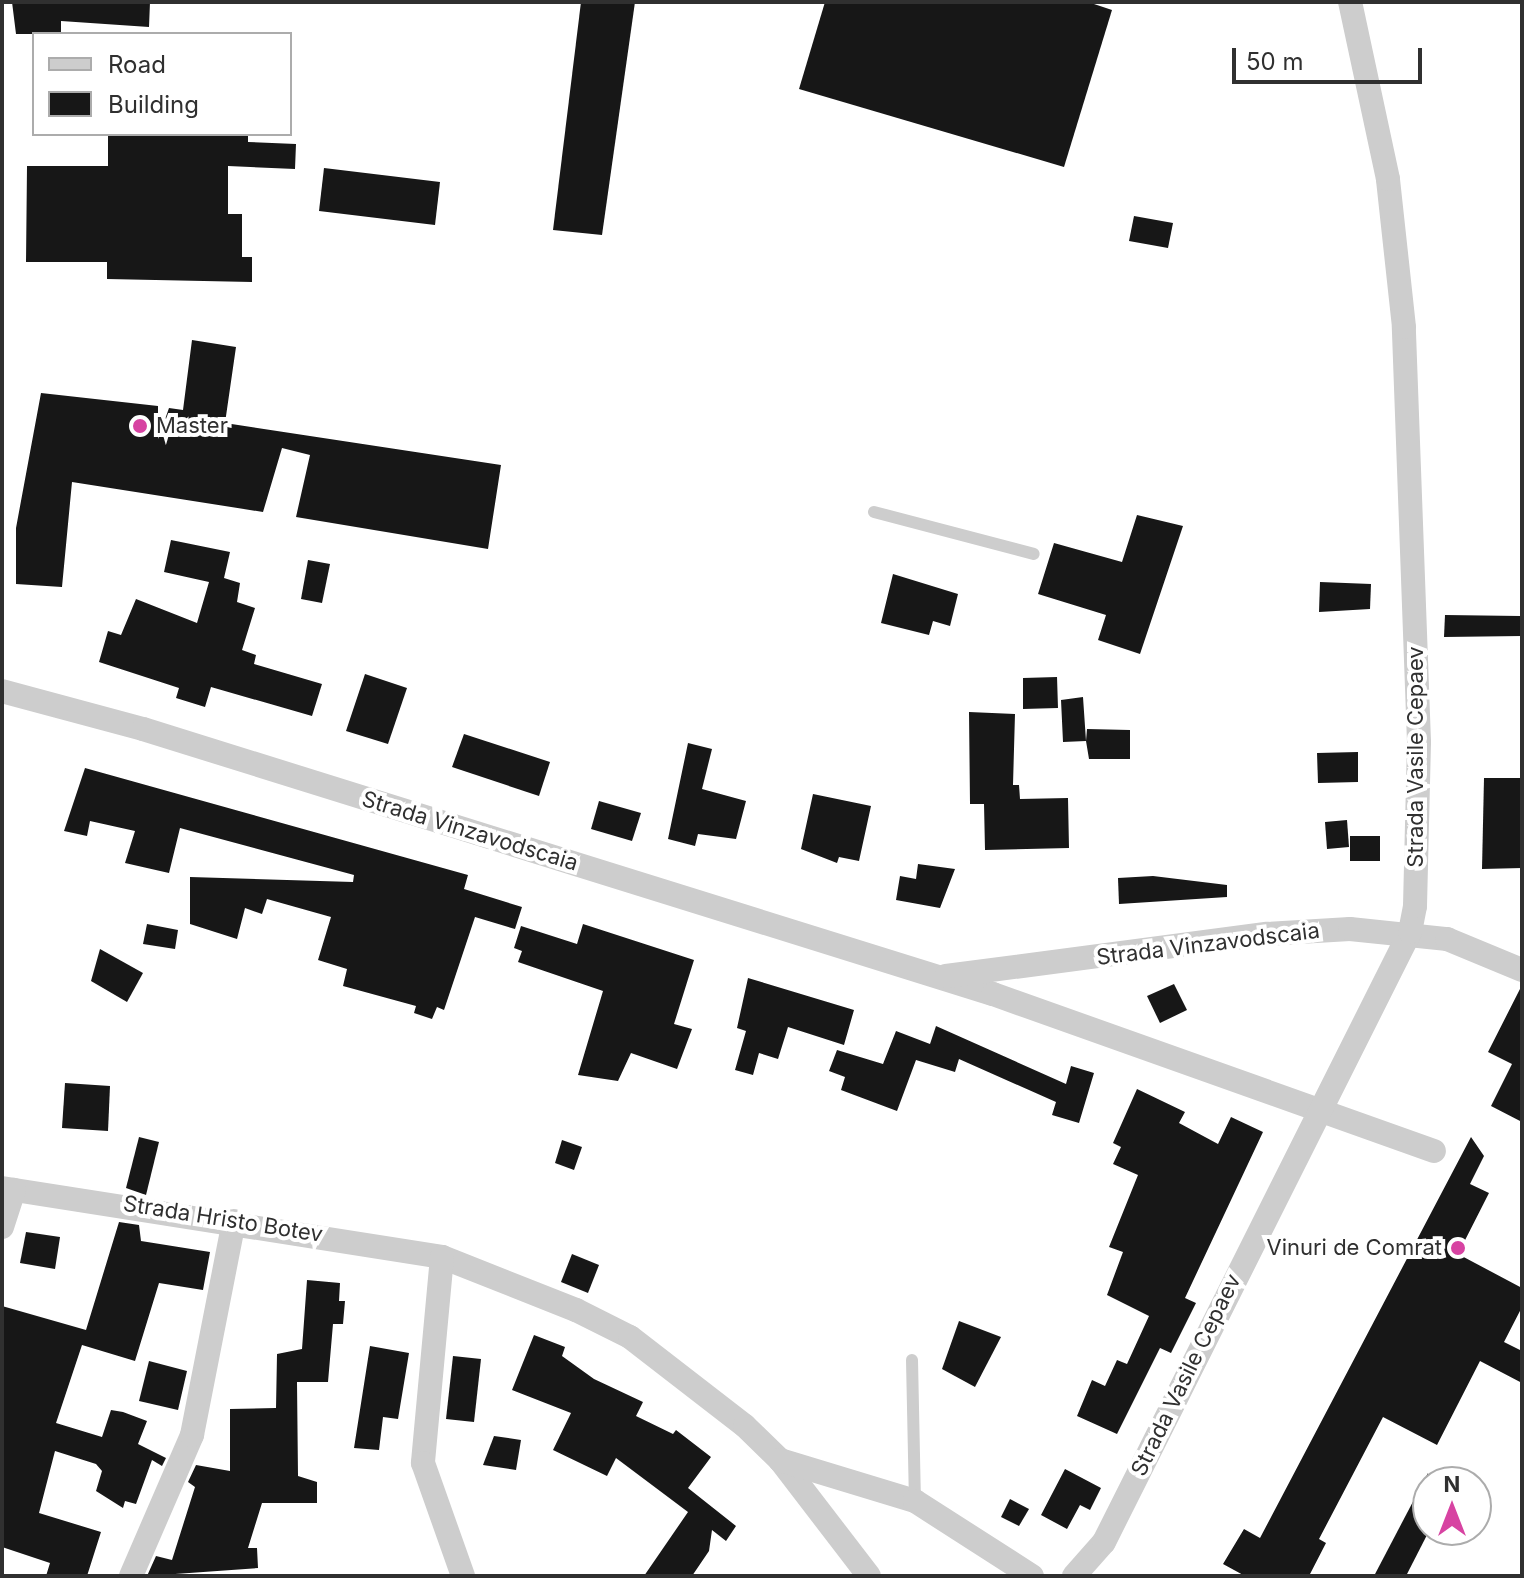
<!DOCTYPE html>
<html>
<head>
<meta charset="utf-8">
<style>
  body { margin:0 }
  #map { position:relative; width:1524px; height:1578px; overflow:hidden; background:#fff; font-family:Inter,sans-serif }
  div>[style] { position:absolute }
  .building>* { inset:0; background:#171717 }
  .lane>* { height:12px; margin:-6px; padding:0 6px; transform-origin:6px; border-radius:6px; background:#cdcdcd }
  .street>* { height:24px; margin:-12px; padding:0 12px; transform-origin:12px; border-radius:12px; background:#cdcdcd }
  .dots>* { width:22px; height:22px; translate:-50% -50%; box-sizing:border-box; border:4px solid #fff; border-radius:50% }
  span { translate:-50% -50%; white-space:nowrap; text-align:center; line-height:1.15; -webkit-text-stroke:8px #fff; paint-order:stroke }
  .poi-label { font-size:22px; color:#303030 }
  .left { translate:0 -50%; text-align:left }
  .right { translate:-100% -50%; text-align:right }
  .street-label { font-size:22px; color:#303030 }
  .frame { position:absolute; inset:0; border:4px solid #303030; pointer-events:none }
  .legend { position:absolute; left:32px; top:32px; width:260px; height:104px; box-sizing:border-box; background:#fff; border:2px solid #acacac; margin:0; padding:10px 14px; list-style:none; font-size:24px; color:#303030 }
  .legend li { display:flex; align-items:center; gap:16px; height:40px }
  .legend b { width:40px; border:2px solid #acacac }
  .north { position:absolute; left:1412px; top:1466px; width:80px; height:80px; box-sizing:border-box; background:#fff; border:2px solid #acacac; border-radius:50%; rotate:0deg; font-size:22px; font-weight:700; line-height:32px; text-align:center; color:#303030 }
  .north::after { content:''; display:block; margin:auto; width:28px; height:36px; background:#d743a2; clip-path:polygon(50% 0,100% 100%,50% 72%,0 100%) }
  .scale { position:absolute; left:1232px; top:48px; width:190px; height:36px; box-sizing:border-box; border:4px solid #303030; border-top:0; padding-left:10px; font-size:24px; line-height:28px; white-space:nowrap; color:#303030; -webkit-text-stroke:6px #fff; paint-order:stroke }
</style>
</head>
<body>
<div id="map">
  <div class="building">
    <div style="clip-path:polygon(12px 2px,150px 2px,149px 27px,61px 21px,61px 34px,16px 34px)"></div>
    <div style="clip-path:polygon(581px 2px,635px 2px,602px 235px,553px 230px)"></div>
    <div style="clip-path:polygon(825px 2px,1088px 2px,1112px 10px,1064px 167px,799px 89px)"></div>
    <div style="clip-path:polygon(108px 134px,248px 134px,248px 142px,296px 144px,295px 169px,228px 166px,228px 214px,242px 214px,242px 257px,252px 257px,252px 282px,107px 279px,107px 262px,26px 262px,27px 166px,108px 166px)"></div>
    <div style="clip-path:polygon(324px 168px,440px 182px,435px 225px,319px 211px)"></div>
    <div style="clip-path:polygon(1134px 216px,1173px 223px,1168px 248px,1129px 241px)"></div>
    <div style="clip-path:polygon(192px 340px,236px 347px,225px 423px,501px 465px,488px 549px,296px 517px,310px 455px,282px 448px,263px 512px,72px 482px,62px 587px,16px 584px,16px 528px,41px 393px,158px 406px,158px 439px,169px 408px,183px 410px)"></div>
    <div style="clip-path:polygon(1137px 515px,1183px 526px,1140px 654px,1098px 640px,1106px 615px,1038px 594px,1054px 543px,1122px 562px)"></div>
    <div style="clip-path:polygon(171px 540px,230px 552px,224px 578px,240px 583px,237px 602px,255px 608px,242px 650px,256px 655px,254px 664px,322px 684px,312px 716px,211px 687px,205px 707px,176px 698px,179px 688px,99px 662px,108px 631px,121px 635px,136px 599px,197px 623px,209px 582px,164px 572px)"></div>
    <div style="clip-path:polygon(308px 560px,330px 564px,322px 603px,301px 599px)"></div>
    <div style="clip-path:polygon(893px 574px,958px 594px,950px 626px,933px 621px,929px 635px,881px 623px)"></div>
    <div style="clip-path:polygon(1320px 582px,1371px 584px,1370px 609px,1319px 612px)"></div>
    <div style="clip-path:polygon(1445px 615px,1520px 616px,1522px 636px,1444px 637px)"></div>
    <div style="clip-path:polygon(365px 674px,407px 688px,388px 744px,346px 731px)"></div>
    <div style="clip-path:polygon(1057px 677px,1058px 708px,1023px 709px,1023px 678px)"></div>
    <div style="clip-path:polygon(1083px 697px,1086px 741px,1087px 729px,1130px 730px,1130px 759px,1089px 759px,1086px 741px,1063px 742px,1061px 700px)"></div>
    <div style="clip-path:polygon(969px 712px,1015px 714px,1013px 785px,1019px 785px,1020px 799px,1068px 798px,1069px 848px,985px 850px,984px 804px,970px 804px)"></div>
    <div style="clip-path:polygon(464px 734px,550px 762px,539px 796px,452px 767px)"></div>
    <div style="clip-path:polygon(688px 743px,712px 749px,702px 789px,746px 801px,736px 839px,698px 834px,695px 846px,668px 839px)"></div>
    <div style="clip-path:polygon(1358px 752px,1358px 782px,1318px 783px,1317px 753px)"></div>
    <div style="clip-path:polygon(85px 768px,468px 875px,464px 889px,522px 907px,515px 929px,475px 917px,444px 1010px,437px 1007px,432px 1019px,414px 1013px,416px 1006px,343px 986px,347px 969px,318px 960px,331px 917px,267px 899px,262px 914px,245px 908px,237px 939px,190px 924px,190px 877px,353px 882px,354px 875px,180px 828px,169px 873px,125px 863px,135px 831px,90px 821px,87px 836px,64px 831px)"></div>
    <div style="clip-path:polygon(1484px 778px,1522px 778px,1522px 868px,1482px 869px)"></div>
    <div style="clip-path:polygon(813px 794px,871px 806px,859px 861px,839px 857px,837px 863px,801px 849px)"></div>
    <div style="clip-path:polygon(599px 801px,641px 813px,632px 841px,591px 829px)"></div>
    <div style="clip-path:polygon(1347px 820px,1349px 847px,1327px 849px,1325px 822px)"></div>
    <div style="clip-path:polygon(1350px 836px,1380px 836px,1380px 861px,1350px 861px)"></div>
    <div style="clip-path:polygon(918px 864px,955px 869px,940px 908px,896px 900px,900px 876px,916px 879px)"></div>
    <div style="clip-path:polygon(1153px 876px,1227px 885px,1227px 897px,1119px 904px,1118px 878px)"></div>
    <div style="clip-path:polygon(147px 924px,178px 930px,175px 949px,143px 944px)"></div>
    <div style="clip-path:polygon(583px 924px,694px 960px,674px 1024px,692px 1029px,677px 1069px,631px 1053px,618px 1081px,578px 1075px,603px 991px,518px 962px,522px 951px,514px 948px,521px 926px,577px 944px)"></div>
    <div style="clip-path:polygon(100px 949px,143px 973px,127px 1002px,91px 981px)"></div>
    <div style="clip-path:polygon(748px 978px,854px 1010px,844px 1045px,788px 1027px,778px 1059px,759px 1053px,753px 1075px,735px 1070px,746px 1031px,737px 1028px)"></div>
    <div style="clip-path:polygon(1174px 984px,1187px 1010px,1160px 1023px,1147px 996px)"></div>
    <div style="clip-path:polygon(1522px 985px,1522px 1122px,1491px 1106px,1512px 1064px,1488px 1052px)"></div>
    <div style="clip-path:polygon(936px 1026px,1066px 1084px,1071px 1066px,1094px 1073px,1079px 1123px,1052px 1115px,1056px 1102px,959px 1059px,955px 1072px,916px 1060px,897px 1111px,841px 1090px,845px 1077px,829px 1071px,837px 1050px,883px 1064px,896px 1031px,930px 1044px)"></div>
    <div style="clip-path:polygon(65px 1083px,110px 1086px,108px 1131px,62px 1128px)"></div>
    <div style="clip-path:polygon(1137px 1089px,1185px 1112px,1179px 1123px,1218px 1144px,1231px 1117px,1263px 1132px,1185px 1298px,1196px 1303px,1171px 1353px,1160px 1348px,1117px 1434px,1077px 1416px,1092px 1380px,1105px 1386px,1117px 1360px,1127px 1364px,1149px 1316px,1107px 1295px,1123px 1252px,1109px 1247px,1138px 1175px,1113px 1164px,1121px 1147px,1113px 1143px)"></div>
    <div style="clip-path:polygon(139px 1137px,159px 1142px,146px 1195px,126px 1188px)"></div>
    <div style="clip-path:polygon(1471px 1137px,1484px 1156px,1470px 1184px,1489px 1193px,1458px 1254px,1522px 1288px,1522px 1307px,1504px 1342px,1522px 1351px,1522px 1383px,1480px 1361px,1437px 1445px,1383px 1417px,1319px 1539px,1326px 1543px,1309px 1576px,1245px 1576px,1223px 1564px,1244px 1529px,1260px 1538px)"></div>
    <div style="clip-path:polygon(562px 1140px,582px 1147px,574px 1170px,555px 1163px)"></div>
    <div style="clip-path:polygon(119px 1222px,139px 1225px,141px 1241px,210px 1252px,203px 1290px,159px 1283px,135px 1361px,82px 1345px,56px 1423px,102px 1437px,111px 1410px,123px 1412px,147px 1421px,138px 1444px,166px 1458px,162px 1466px,152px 1460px,136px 1504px,125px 1501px,123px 1508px,96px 1491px,102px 1471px,96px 1464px,55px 1451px,39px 1513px,101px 1532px,87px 1576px,46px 1576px,50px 1563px,2px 1547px,2px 1306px,86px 1330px)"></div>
    <div style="clip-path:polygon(26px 1232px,60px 1237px,55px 1269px,20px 1263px)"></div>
    <div style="clip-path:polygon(572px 1254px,599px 1265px,588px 1293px,561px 1282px)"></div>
    <div style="clip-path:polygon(307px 1280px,340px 1283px,339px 1301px,345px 1301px,343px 1324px,333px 1324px,328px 1382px,297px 1382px,298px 1476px,317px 1482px,317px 1503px,262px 1503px,248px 1548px,257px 1548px,258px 1568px,147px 1576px,156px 1556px,172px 1560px,195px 1487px,188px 1482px,196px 1465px,230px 1471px,230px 1409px,276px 1408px,277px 1354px,302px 1349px)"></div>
    <div style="clip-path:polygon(959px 1321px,1001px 1337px,975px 1387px,942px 1369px)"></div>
    <div style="clip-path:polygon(534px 1335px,565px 1347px,562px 1356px,594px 1379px,643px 1402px,636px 1416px,673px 1434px,676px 1430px,711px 1457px,688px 1488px,736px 1526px,726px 1541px,712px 1530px,709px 1551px,692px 1576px,644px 1576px,688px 1512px,616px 1458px,607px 1476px,553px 1450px,571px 1413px,512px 1390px)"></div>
    <div style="clip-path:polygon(370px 1346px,409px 1353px,398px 1419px,383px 1417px,379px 1450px,354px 1448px)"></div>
    <div style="clip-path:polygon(453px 1356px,481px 1359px,474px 1422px,446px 1419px)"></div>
    <div style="clip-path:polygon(149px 1361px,187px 1371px,178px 1410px,139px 1401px)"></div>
    <div style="clip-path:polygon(494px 1436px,521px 1440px,516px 1470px,483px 1465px)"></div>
    <div style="clip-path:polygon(1065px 1469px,1101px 1488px,1090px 1510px,1080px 1505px,1067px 1529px,1041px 1515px)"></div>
    <div style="clip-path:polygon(1428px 1473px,1428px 1533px,1406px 1576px,1374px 1576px)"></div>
    <div style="clip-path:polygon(1010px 1499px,1029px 1509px,1019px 1526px,1001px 1517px)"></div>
  </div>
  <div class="lane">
    <div style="left:874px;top:512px;width:165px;rotate:14.7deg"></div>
    <div style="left:912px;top:1360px;width:141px;rotate:88.8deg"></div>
  </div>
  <div class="street">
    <div style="left:2px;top:691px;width:146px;rotate:15.1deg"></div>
    <div style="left:143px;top:729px;width:890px;rotate:17.32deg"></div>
    <div style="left:993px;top:994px;width:468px;rotate:19.6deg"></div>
    <div style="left:946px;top:976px;width:324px;rotate:-7.5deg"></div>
    <div style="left:1267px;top:934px;width:83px;rotate:-3.4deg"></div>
    <div style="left:1350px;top:929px;width:98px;rotate:5.9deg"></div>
    <div style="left:1447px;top:939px;width:81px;rotate:22.5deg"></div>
    <div style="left:2px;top:1188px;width:445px;rotate:8.9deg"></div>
    <div style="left:442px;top:1257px;width:144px;rotate:21.6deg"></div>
    <div style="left:576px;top:1310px;width:60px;rotate:26.6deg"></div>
    <div style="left:630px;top:1337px;width:145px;rotate:37.7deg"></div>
    <div style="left:745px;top:1426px;width:49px;rotate:44.2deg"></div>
    <div style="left:780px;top:1460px;width:146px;rotate:52.5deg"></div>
    <div style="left:2px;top:1227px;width:39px;rotate:-72deg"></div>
    <div style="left:442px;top:1257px;width:207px;rotate:95.3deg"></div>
    <div style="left:423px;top:1463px;width:120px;rotate:70.5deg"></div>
    <div style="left:780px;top:1460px;width:141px;rotate:16.9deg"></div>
    <div style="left:915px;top:1501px;width:139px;rotate:32.7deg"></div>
    <div style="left:131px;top:1576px;width:154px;rotate:-66.6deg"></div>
    <div style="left:192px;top:1435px;width:218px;rotate:-78.9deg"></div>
    <div style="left:1074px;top:1576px;width:45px;rotate:-48.6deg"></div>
    <div style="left:1104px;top:1542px;width:682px;rotate:-63.36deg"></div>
    <div style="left:1410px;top:932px;width:26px;rotate:-79deg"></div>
    <div style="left:1415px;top:906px;width:164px;rotate:-88.6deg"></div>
    <div style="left:1419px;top:742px;width:415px;rotate:-92.1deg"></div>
    <div style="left:1404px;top:327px;width:149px;rotate:-96.2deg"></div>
    <div style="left:1388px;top:179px;width:181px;rotate:-102.1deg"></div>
  </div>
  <div class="dots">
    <div style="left:140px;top:426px;background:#d743a2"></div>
    <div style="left:1458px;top:1248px;background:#d743a2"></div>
  </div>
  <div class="poi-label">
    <span class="left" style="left:156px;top:426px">Master</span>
    <span class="right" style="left:1442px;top:1248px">Vinuri de Comrat</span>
  </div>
  <div class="street-label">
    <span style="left:1416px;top:757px;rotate:-90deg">Strada Vasile Cepaev</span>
    <span style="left:470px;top:831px;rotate:17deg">Strada Vinzavodscaia</span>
    <span style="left:1208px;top:944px;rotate:-7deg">Strada Vinzavodscaia</span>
    <span style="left:223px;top:1219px;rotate:9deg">Strada Hristo Botev</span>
    <span style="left:1186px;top:1375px;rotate:-64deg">Strada Vasile Cepaev</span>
  </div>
  <div class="frame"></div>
  <ul class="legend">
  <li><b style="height:10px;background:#cdcdcd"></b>Road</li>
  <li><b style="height:22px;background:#171717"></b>Building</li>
  </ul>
  <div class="north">N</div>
  <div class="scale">50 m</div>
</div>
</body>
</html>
